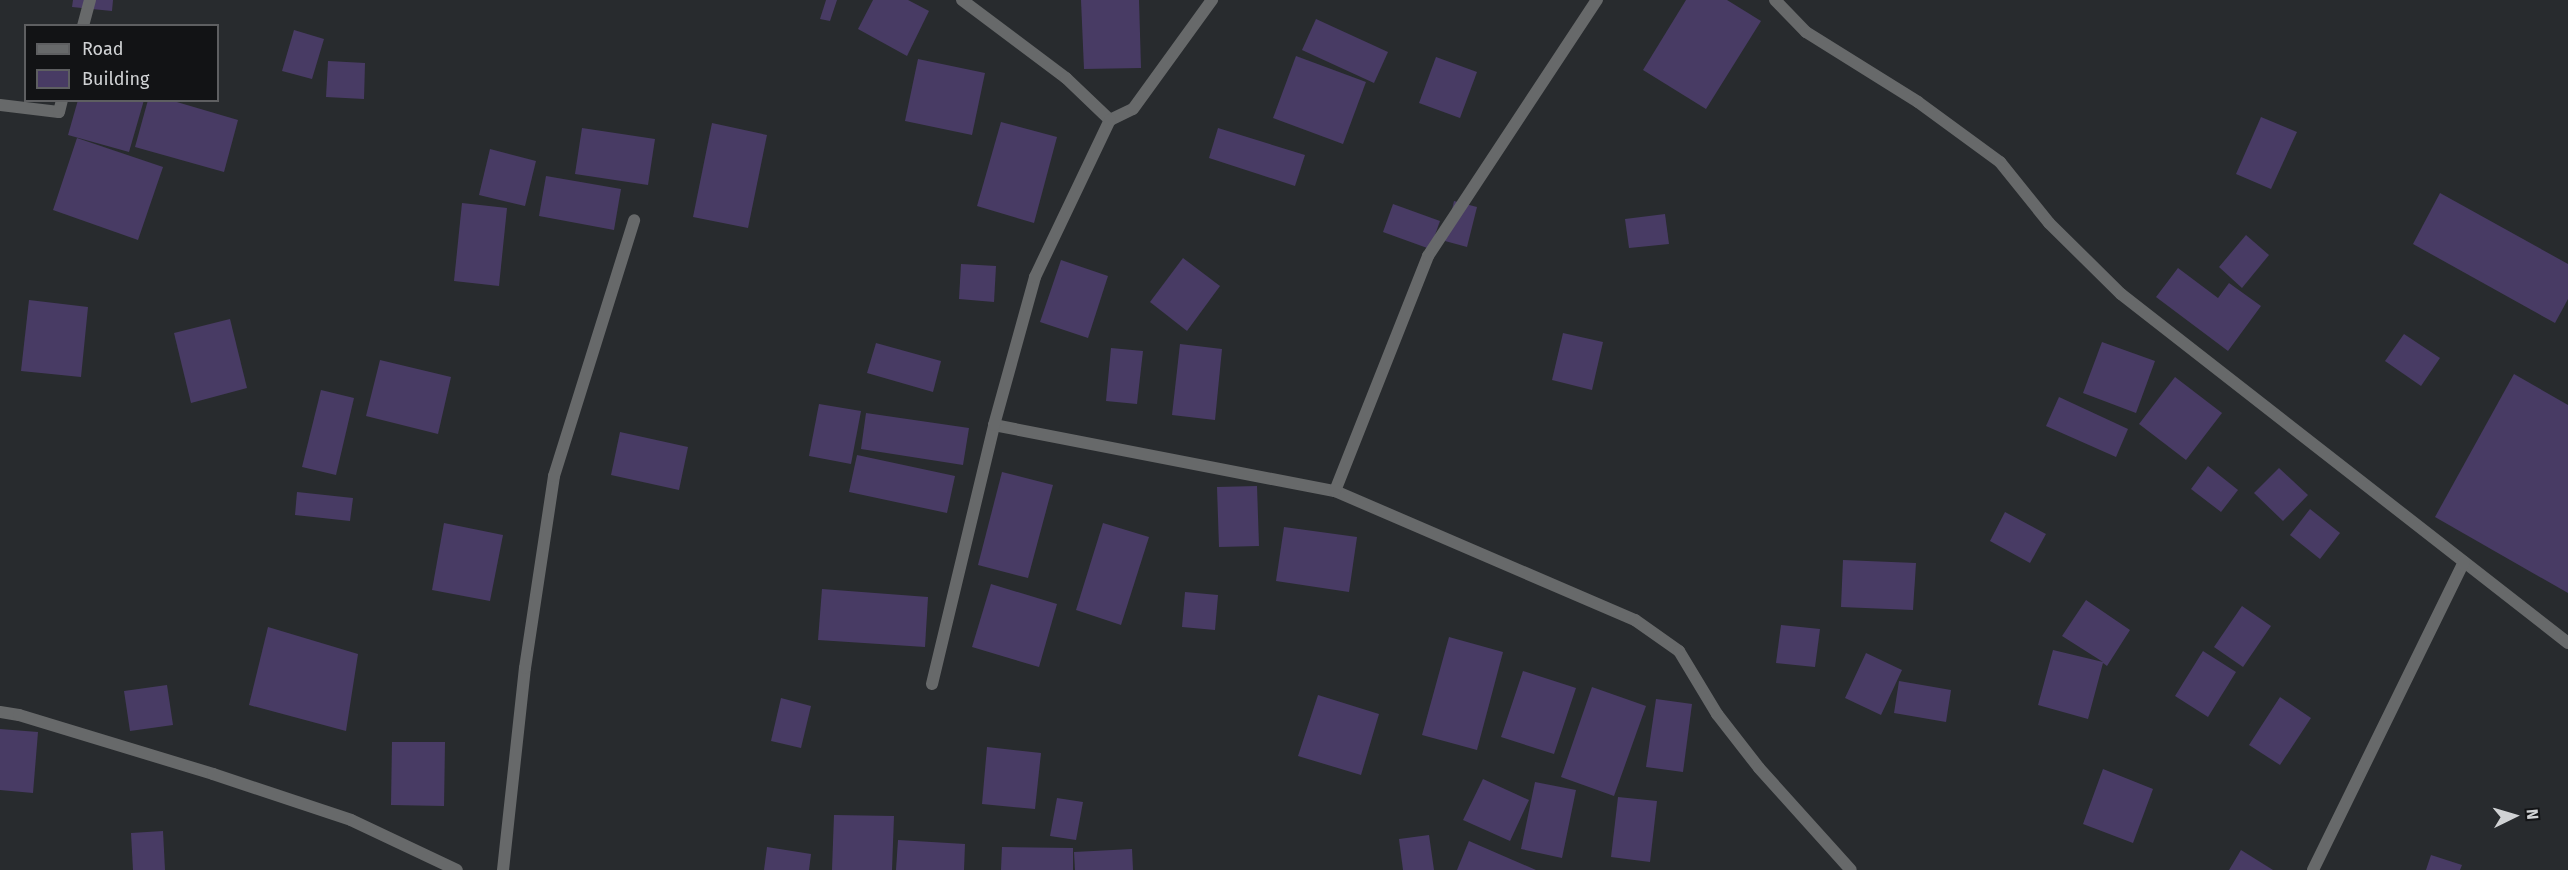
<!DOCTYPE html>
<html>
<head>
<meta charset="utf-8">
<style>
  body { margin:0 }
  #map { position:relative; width:2568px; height:870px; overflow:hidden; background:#282b2e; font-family:"Fira Sans",sans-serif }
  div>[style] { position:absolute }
  .building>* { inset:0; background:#483b64 }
  .street>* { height:12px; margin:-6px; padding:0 6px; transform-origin:6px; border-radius:6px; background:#67696a }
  span { translate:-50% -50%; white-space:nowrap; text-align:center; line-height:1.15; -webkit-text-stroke:6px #121315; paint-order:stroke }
  .legend { position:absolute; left:24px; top:24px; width:195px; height:78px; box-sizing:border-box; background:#121315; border:2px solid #5e5f61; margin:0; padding:8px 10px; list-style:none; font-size:18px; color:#d0d2d4 }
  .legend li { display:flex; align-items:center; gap:12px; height:30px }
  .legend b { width:30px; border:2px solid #5e5f61 }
  .north { position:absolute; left:2484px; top:786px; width:60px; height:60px; -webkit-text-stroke:4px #121315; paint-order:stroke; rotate:85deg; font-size:16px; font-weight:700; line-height:24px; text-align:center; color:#d0d2d4 }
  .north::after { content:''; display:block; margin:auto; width:21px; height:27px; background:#d0d2d4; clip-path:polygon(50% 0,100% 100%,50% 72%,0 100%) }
</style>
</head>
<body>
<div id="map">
  <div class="building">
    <div style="clip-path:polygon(73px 0,113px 0,112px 11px,72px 7px)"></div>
    <div style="clip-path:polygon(826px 0,837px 0,830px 21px,820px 19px)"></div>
    <div style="clip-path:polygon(873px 0,908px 0,929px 11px,907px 56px,858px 29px)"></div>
    <div style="clip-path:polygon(1081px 0,1139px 0,1141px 68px,1084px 69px)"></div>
    <div style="clip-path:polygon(1686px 0,1727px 0,1761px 21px,1706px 109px,1643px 70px)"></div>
    <div style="clip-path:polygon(1316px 19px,1388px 52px,1374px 83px,1302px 50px)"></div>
    <div style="clip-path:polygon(294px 30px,324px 39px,312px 79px,282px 71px)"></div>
    <div style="clip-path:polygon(1296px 56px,1366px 82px,1343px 144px,1273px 118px)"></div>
    <div style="clip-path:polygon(1436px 57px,1477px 72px,1460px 118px,1419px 103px)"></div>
    <div style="clip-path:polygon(918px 59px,985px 73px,972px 135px,905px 121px)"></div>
    <div style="clip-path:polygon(328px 61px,365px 63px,364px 99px,326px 97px)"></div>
    <div style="clip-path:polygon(78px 100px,144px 100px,129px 152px,68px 135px)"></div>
    <div style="clip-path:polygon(148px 100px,170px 100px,238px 120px,224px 172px,135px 147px)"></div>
    <div style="clip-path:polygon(2261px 117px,2297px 132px,2271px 189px,2236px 174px)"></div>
    <div style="clip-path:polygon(1001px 122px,1057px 137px,1034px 223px,977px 206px)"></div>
    <div style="clip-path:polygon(712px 123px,767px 135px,748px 228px,693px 217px)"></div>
    <div style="clip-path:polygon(582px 128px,655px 139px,648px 185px,575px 174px)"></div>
    <div style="clip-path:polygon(1218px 128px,1305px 155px,1295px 186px,1209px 158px)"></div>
    <div style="clip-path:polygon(77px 138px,163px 167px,138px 240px,53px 210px)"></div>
    <div style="clip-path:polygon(490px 149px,536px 161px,525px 206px,479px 195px)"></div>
    <div style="clip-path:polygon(546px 176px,621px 189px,614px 230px,539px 216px)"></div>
    <div style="clip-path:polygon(2440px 193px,2568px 264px,2568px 299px,2555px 323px,2413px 244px)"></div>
    <div style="clip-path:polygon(1454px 201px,1477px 207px,1467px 247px,1445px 241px)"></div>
    <div style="clip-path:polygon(462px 203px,507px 208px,499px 286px,454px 281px)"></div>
    <div style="clip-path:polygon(1393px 204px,1440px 221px,1430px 249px,1383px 232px)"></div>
    <div style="clip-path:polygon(1665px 214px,1669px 244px,1629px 248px,1625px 219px)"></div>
    <div style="clip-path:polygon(2246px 235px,2269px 255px,2242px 288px,2219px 267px)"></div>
    <div style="clip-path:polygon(1183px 258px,1220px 286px,1187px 331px,1150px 302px)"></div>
    <div style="clip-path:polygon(1061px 260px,1108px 276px,1088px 338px,1040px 322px)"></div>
    <div style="clip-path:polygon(961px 264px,996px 266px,994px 302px,959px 299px)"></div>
    <div style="clip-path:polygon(2178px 268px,2218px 298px,2229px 283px,2261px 306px,2228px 351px,2156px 297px)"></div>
    <div style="clip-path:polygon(29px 300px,88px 307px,81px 377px,21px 371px)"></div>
    <div style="clip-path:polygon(230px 319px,247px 388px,191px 403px,174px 333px)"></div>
    <div style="clip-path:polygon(1563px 333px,1603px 342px,1592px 390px,1552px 380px)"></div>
    <div style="clip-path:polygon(2404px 334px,2440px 358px,2421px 386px,2385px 361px)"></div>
    <div style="clip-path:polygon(2102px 342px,2155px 361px,2136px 413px,2083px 393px)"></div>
    <div style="clip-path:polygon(876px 343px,941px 361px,933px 392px,867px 373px)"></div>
    <div style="clip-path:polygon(1180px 344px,1222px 349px,1215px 420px,1172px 415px)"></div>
    <div style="clip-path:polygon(1111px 348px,1143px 351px,1137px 404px,1106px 401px)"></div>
    <div style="clip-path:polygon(380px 360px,451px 377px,438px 434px,366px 416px)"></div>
    <div style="clip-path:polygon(2514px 374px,2568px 405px,2568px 593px,2435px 517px)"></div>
    <div style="clip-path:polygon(2175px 377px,2222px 413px,2186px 460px,2139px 424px)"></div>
    <div style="clip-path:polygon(321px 390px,354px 398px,336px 475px,302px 467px)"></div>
    <div style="clip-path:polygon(2059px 397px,2128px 429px,2116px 457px,2046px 426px)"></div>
    <div style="clip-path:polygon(819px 404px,861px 411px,851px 464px,809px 456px)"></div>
    <div style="clip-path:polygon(866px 413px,969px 428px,963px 465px,861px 449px)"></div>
    <div style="clip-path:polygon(620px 432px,688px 447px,679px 490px,611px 475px)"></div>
    <div style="clip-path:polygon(857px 455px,955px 476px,947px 513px,849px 492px)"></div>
    <div style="clip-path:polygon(2208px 466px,2238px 490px,2221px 512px,2191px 489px)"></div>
    <div style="clip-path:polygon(2279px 468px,2308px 495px,2283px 521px,2254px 493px)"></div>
    <div style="clip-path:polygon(1002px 472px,1053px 485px,1028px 578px,978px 565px)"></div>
    <div style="clip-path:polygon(1257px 486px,1259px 546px,1219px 547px,1217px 487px)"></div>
    <div style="clip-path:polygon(297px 492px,353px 498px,350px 521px,295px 515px)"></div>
    <div style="clip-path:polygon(2310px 509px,2340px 533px,2320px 559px,2290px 535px)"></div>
    <div style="clip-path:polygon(2005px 512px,2046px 534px,2030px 563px,1990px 541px)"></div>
    <div style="clip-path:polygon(444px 523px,503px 535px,490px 601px,432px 590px)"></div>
    <div style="clip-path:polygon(1103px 523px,1149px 537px,1121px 625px,1076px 610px)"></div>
    <div style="clip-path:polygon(1284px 527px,1357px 537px,1349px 592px,1276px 581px)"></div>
    <div style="clip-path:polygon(1843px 560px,1916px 563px,1913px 610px,1841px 607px)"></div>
    <div style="clip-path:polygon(991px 584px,1057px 604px,1039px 667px,972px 647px)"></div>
    <div style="clip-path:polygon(822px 589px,928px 597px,925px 647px,818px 640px)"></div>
    <div style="clip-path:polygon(1185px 592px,1218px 595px,1215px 630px,1182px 627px)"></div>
    <div style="clip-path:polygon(2086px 600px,2130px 630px,2107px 666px,2103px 663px,2088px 719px,2038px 705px,2053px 650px,2103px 662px,2062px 636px)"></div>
    <div style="clip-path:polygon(2242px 606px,2271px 626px,2243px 667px,2214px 647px)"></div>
    <div style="clip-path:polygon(1781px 625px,1820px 629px,1815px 667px,1776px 663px)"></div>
    <div style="clip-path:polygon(268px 627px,358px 654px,346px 731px,249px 705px)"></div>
    <div style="clip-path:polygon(1449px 637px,1503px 652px,1477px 750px,1422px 735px)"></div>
    <div style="clip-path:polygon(2203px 651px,2236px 672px,2208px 717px,2175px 696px)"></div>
    <div style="clip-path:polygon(1866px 653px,1902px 670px,1881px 715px,1845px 698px)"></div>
    <div style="clip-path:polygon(1523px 671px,1576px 688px,1554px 754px,1501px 737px)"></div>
    <div style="clip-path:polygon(1899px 681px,1951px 690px,1946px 722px,1894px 713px)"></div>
    <div style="clip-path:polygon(167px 685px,173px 725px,130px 731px,124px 691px)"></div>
    <div style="clip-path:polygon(1592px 687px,1646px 706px,1614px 796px,1561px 777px)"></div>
    <div style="clip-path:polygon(1318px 695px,1379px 714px,1361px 775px,1298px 756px)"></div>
    <div style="clip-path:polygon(2280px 697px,2311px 718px,2280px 765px,2249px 745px)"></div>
    <div style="clip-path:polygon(781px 698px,811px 706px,801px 748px,771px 741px)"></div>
    <div style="clip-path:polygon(1656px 699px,1692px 704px,1683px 772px,1646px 767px)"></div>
    <div style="clip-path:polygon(0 729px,38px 732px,33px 793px,0 790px)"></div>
    <div style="clip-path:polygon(392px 742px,445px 742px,444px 806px,391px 805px)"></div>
    <div style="clip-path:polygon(987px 747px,1041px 753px,1035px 809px,982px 804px)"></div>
    <div style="clip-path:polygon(2103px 769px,2153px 789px,2133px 843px,2083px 824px)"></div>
    <div style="clip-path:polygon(1483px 779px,1529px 800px,1510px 841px,1463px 820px)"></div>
    <div style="clip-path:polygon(1535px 782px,1576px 790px,1562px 858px,1521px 849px)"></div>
    <div style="clip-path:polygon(1618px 797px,1657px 801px,1650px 862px,1611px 857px)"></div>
    <div style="clip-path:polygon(1057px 798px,1083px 802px,1076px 840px,1050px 836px)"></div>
    <div style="clip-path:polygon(834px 815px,894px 816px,892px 870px,832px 870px)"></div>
    <div style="clip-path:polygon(163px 831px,165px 870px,133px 870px,131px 833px)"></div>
    <div style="clip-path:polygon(1429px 835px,1434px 870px,1403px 870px,1399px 839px)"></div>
    <div style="clip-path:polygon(898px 840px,965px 844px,964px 870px,896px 870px)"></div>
    <div style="clip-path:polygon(1469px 841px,1536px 870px,1457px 870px)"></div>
    <div style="clip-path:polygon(767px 847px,811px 854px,809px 870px,764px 870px)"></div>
    <div style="clip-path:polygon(1002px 847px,1073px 848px,1073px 870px,1001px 870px)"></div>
    <div style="clip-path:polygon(1132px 849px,1133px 870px,1075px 870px,1074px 852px)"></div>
    <div style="clip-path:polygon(2241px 850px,2273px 870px,2229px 870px)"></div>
    <div style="clip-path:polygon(2431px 855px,2462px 865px,2460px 870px,2426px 870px)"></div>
  </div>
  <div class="street">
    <div style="left:962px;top:0;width:130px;rotate:36.9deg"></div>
    <div style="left:1066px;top:78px;width:61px;rotate:43.7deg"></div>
    <div style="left:1110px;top:120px;width:25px;rotate:-26deg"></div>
    <div style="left:1133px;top:109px;width:135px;rotate:-54.1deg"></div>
    <div style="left:1775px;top:0;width:45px;rotate:45.9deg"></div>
    <div style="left:1806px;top:32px;width:132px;rotate:32deg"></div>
    <div style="left:1918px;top:102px;width:102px;rotate:36.2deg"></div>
    <div style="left:2000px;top:162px;width:78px;rotate:51.2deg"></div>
    <div style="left:2049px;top:223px;width:101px;rotate:44.6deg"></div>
    <div style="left:2121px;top:294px;width:567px;rotate:37.98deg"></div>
    <div style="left:83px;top:26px;width:27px;rotate:-75deg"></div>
    <div style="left:0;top:105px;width:59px;rotate:6.8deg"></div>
    <div style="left:59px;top:112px;width:12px;rotate:-76deg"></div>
    <div style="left:994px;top:425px;width:347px;rotate:11deg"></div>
    <div style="left:1335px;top:491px;width:327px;rotate:23.3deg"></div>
    <div style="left:1635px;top:620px;width:54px;rotate:35.2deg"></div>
    <div style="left:1679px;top:651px;width:74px;rotate:58.9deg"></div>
    <div style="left:1717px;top:714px;width:68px;rotate:52.1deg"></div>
    <div style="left:1759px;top:768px;width:137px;rotate:48deg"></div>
    <div style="left:1335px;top:491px;width:253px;rotate:-68.4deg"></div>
    <div style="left:1428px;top:256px;width:307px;rotate:-56.6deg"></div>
    <div style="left:932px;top:684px;width:266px;rotate:-76.5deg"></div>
    <div style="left:994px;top:425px;width:154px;rotate:-74.5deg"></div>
    <div style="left:1035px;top:277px;width:174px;rotate:-64.5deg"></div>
    <div style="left:0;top:712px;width:19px;rotate:9deg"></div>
    <div style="left:19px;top:715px;width:203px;rotate:16.9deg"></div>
    <div style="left:213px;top:774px;width:145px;rotate:18.4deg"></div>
    <div style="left:351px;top:820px;width:117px;rotate:25.3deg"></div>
    <div style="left:503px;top:870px;width:203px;rotate:-83.8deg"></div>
    <div style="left:525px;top:668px;width:194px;rotate:-81.4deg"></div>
    <div style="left:554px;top:476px;width:268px;rotate:-72.6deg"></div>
    <div style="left:2313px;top:870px;width:343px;rotate:-63.9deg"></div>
  </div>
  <ul class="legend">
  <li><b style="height:8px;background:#67696a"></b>Road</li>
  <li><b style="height:16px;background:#483b64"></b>Building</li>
  </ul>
  <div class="north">N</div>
</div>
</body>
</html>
